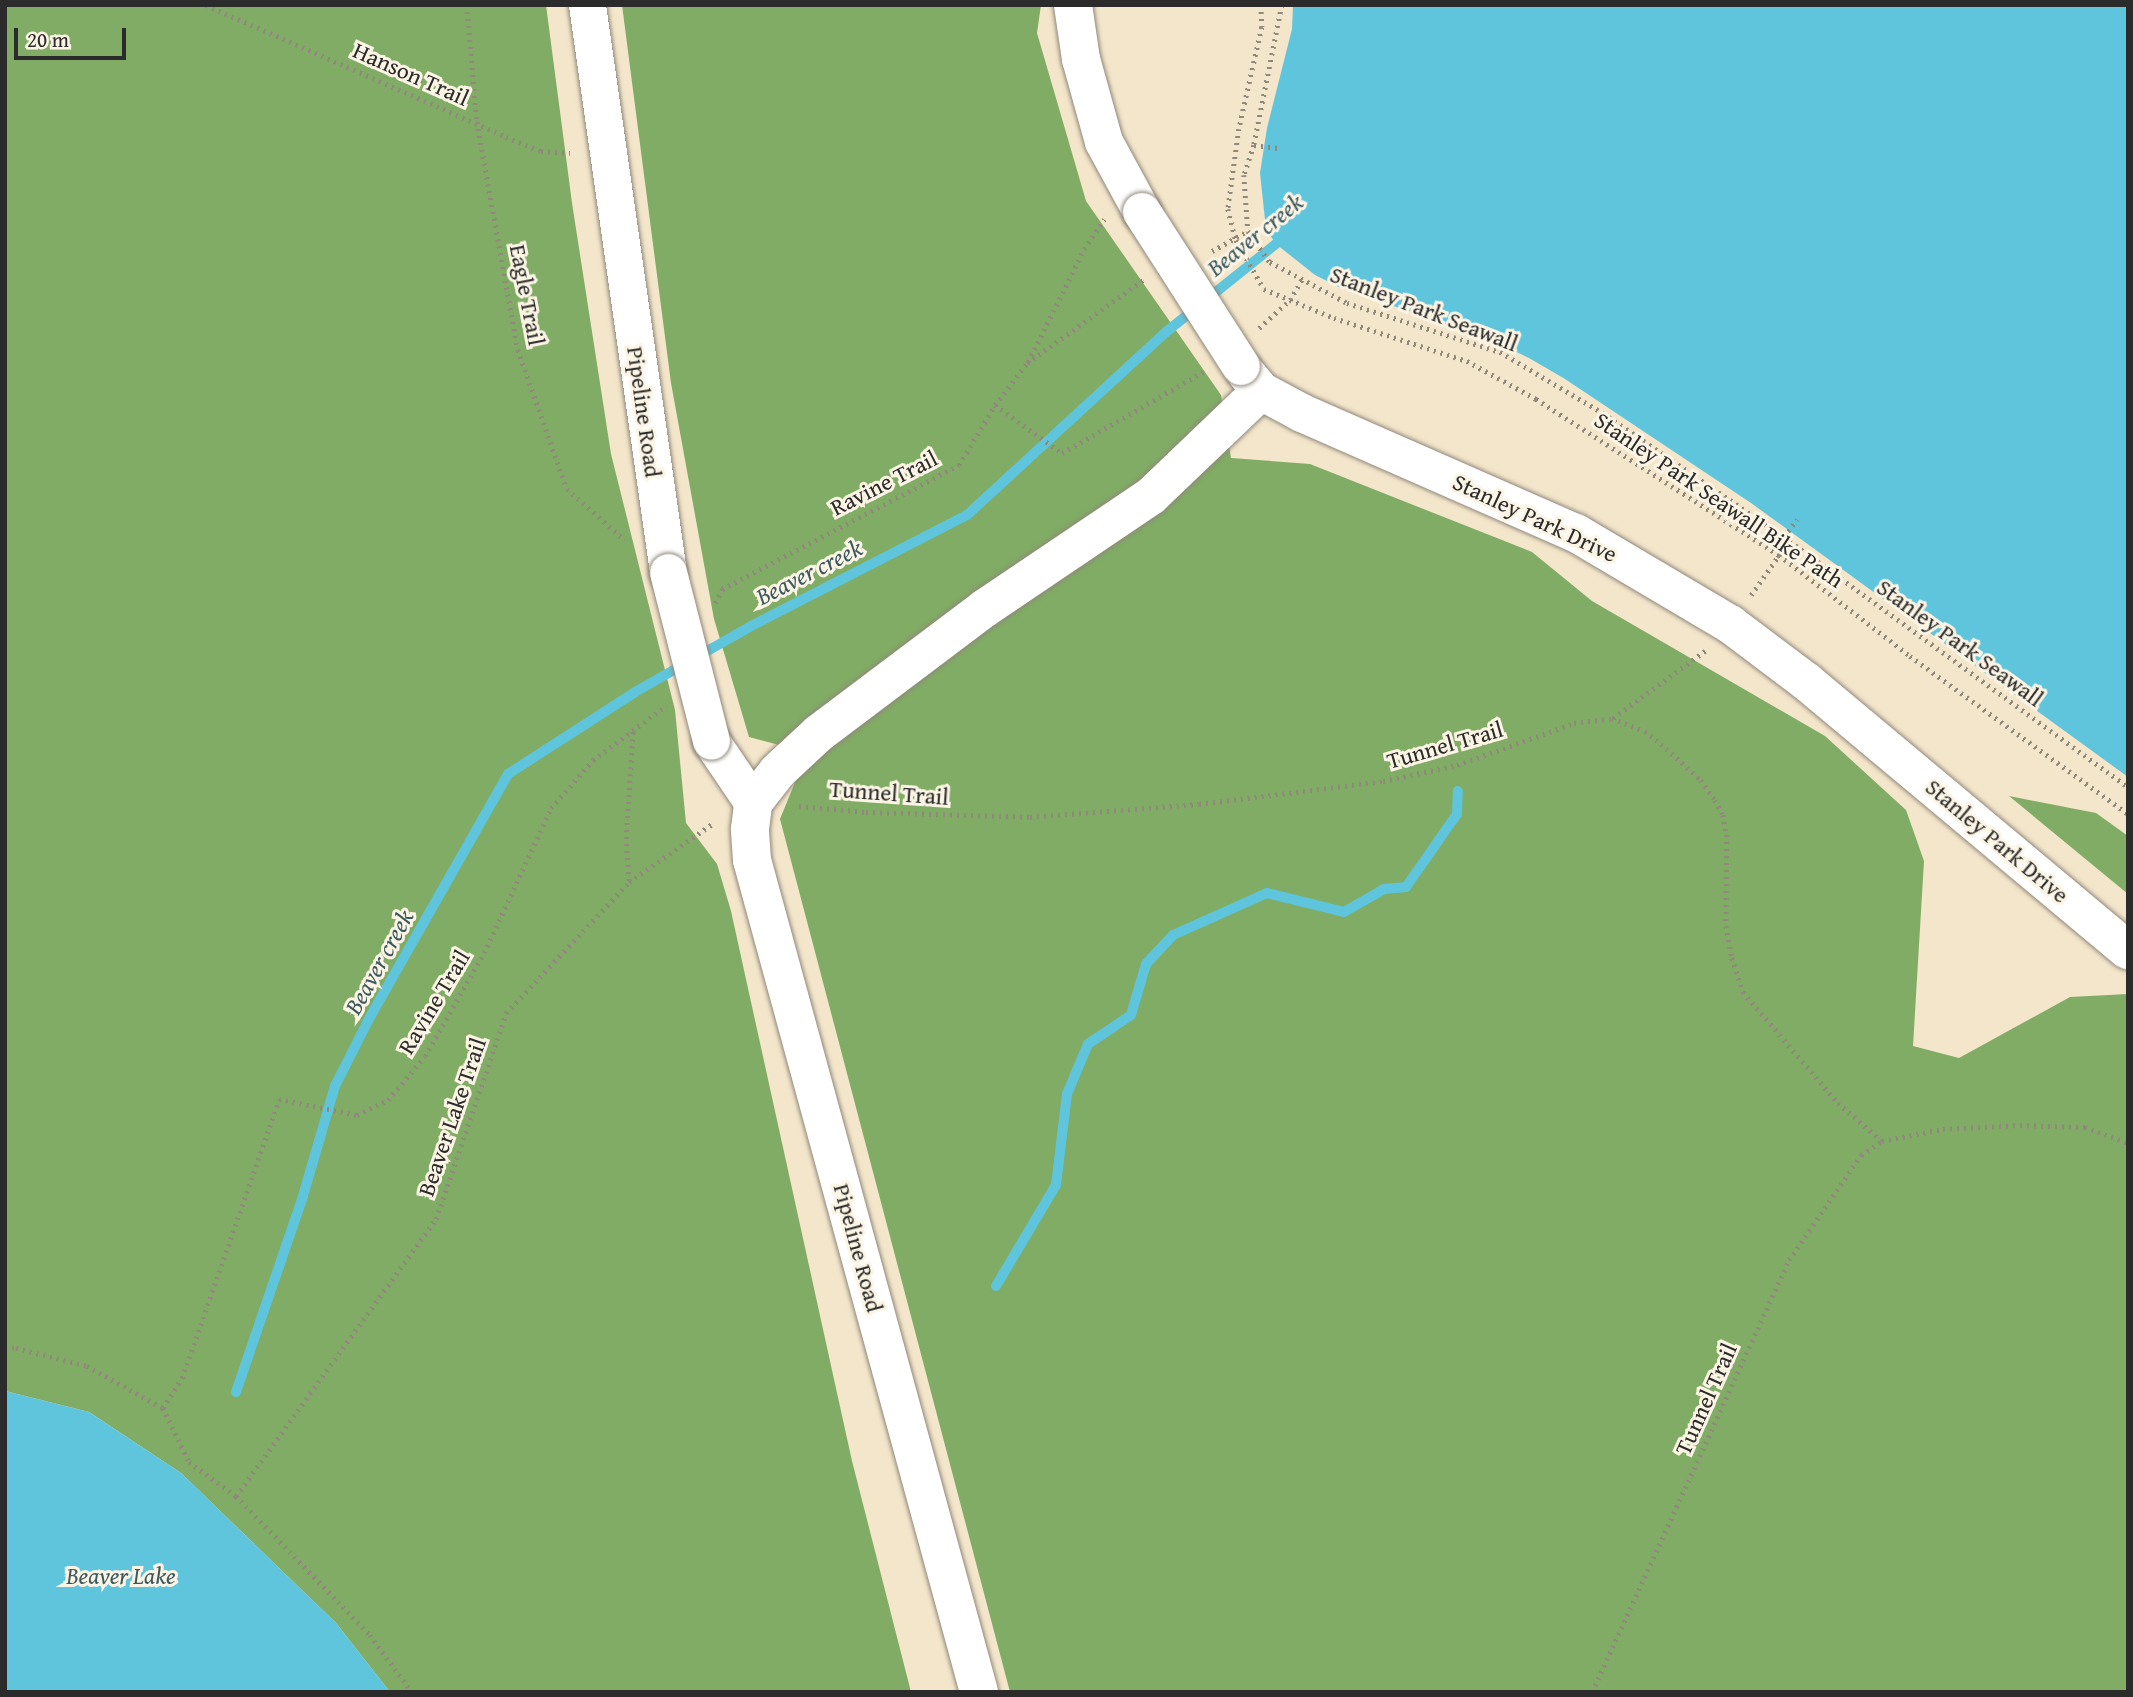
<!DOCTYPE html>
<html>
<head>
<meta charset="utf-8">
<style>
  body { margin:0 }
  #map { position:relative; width:2133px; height:1697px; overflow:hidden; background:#f4e6cb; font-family:"Gentium Book Plus",serif }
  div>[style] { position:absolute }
  .forest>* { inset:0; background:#80ac65 }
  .water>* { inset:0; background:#5fc5dd }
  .stream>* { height:10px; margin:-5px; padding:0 5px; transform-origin:5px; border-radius:5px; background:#5fc5dd }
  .path>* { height:4.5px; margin-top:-2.25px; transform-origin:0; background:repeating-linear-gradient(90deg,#90887b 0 2px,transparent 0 7px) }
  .roads { filter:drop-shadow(0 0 2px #90887b) drop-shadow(0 0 2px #90887b) }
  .minor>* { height:37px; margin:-18.5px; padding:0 18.5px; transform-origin:18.5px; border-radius:18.5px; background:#fff }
  .tertiary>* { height:38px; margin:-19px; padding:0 19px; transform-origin:19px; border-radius:19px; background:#fff }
  .bridges { filter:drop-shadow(0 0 2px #90887b) drop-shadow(0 0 2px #90887b) }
  .minor-bridge>* { height:37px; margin:-18.5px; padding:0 18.5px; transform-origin:18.5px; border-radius:18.5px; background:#fff }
  .tertiary-bridge>* { height:38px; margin:-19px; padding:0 19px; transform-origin:19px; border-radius:19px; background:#fff }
  span { translate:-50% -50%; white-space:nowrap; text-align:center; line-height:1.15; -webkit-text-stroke:6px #fcf5e5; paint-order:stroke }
  .street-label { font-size:23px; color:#2b2b2b }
  .water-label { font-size:24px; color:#3b5960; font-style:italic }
  .frame { position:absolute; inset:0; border:7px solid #2b2b2b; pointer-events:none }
  .scale { position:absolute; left:14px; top:28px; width:112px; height:32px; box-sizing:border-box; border:4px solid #2b2b2b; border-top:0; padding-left:9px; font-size:21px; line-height:24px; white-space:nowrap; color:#2b2b2b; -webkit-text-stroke:5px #fcf5e5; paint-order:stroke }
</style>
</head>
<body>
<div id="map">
  <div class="forest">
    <div style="clip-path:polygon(5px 5px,546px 5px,572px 203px,611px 454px,675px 710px,686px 823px,717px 864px,731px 911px,852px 1461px,911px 1692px,390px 1692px,336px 1623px,181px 1473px,89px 1412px,5px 1391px)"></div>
    <div style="clip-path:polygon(622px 5px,1041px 5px,1037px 33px,1086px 201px,1221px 395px,1231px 458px,1310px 464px,1532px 552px,1592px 601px,1825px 736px,1906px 810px,1924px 861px,1913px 1046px,1959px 1058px,2070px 997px,2128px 994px,2128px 1692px,1010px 1692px,780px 819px,798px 775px,783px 746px,749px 737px,714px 619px,671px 383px)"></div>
    <div style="clip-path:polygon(2009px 796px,2096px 813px,2128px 836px,2128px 894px)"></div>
  </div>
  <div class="water">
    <div style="clip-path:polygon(1293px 5px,2128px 5px,2128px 777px,1751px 503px,1565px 379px,1529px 358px,1491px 340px,1339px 287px,1315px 275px,1276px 244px,1266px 229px,1260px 173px,1267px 128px,1292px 29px)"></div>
    <div style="clip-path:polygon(5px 1391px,89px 1412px,181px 1473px,336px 1623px,390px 1692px,5px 1692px)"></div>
  </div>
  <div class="stream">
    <div style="left:996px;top:1286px;width:117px;rotate:-59.3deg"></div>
    <div style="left:1056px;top:1185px;width:92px;rotate:-83.1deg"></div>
    <div style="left:1067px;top:1094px;width:54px;rotate:-67.2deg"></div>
    <div style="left:1088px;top:1044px;width:52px;rotate:-34deg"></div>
    <div style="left:1131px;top:1015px;width:53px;rotate:-73.6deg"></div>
    <div style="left:1146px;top:964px;width:40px;rotate:-47deg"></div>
    <div style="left:1173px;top:935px;width:103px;rotate:-24.1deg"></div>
    <div style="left:1267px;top:893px;width:79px;rotate:13.9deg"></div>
    <div style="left:1344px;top:912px;width:46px;rotate:-29.9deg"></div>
    <div style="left:1384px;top:889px;width:22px;rotate:-5deg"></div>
    <div style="left:1406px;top:887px;width:89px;rotate:-55.1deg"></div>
    <div style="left:1457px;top:814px;width:23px;rotate:-88deg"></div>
    <div style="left:236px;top:1392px;width:207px;rotate:-71.1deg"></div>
    <div style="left:303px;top:1196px;width:115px;rotate:-73.8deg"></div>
    <div style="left:335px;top:1086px;width:77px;rotate:-63.1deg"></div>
    <div style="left:370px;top:1017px;width:279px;rotate:-60.4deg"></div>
    <div style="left:508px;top:774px;width:151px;rotate:-32.8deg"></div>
    <div style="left:635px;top:692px;width:133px;rotate:-29.6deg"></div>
    <div style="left:751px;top:626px;width:243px;rotate:-27.2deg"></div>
    <div style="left:967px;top:515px;width:270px;rotate:-42.6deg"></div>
    <div style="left:1166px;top:332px;width:155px;rotate:-38.7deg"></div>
  </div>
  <div class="path">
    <div style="left:206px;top:5px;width:328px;rotate:23.7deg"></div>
    <div style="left:506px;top:137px;width:38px;rotate:22deg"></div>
    <div style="left:541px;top:151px;width:29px;rotate:4deg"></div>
    <div style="left:467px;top:5px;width:117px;rotate:85.1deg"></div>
    <div style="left:477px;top:122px;width:232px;rotate:79.8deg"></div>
    <div style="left:518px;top:350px;width:147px;rotate:70.6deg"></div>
    <div style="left:567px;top:489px;width:77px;rotate:41.3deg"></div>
    <div style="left:1261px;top:5px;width:22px;rotate:87deg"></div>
    <div style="left:1262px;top:27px;width:105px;rotate:102.7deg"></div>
    <div style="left:1239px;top:129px;width:81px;rotate:97.8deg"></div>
    <div style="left:1228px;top:209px;width:32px;rotate:76deg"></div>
    <div style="left:1236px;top:240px;width:56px;rotate:60.3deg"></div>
    <div style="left:1264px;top:289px;width:76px;rotate:22.5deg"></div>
    <div style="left:1334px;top:318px;width:140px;rotate:17.9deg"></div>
    <div style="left:1467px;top:361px;width:79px;rotate:28.8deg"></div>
    <div style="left:1536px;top:399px;width:289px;rotate:32.7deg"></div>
    <div style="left:1779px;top:555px;width:165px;rotate:37.6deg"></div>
    <div style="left:1910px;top:656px;width:269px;rotate:35.9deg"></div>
    <div style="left:1282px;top:5px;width:143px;rotate:101.3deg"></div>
    <div style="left:1254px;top:145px;width:32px;rotate:108deg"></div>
    <div style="left:1244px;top:175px;width:56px;rotate:85.9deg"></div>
    <div style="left:1248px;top:231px;width:38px;rotate:55deg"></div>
    <div style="left:1270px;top:262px;width:87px;rotate:28deg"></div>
    <div style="left:1347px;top:303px;width:161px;rotate:17.8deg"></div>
    <div style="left:1500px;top:352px;width:120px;rotate:30.6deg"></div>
    <div style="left:1603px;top:413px;width:219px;rotate:34.4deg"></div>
    <div style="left:1784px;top:537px;width:425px;rotate:36deg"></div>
    <div style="left:1254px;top:145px;width:25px;rotate:7deg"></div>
    <div style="left:1212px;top:251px;width:41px;rotate:-29.1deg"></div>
    <div style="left:1259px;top:328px;width:42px;rotate:-42.1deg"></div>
    <div style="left:1290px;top:300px;width:24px;rotate:-60deg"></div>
    <div style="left:1028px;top:362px;width:126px;rotate:-63.6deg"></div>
    <div style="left:1084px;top:249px;width:36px;rotate:-56deg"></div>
    <div style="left:995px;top:405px;width:82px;rotate:35.6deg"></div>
    <div style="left:1062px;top:453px;width:163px;rotate:-29.9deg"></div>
    <div style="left:1784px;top:537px;width:22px;rotate:-54deg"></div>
    <div style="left:1751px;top:595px;width:66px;rotate:-54.9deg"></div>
    <div style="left:715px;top:603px;width:16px;rotate:-63deg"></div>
    <div style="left:722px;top:589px;width:267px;rotate:-27.6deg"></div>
    <div style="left:959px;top:465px;width:70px;rotate:-59deg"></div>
    <div style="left:995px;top:405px;width:53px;rotate:-52.7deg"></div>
    <div style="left:1027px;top:363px;width:143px;rotate:-35.6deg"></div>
    <div style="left:1613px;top:718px;width:114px;rotate:-36.1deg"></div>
    <div style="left:799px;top:806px;width:67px;rotate:5.1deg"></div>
    <div style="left:866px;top:812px;width:164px;rotate:1.7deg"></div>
    <div style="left:1030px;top:817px;width:169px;rotate:-4.4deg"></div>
    <div style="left:1199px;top:804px;width:185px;rotate:-7.1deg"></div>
    <div style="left:1383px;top:781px;width:76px;rotate:-12.2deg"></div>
    <div style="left:1457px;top:765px;width:124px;rotate:-19.7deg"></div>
    <div style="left:1574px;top:723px;width:38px;rotate:-7deg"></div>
    <div style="left:1612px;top:718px;width:35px;rotate:22deg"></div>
    <div style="left:1645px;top:731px;width:21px;rotate:39deg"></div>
    <div style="left:1661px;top:744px;width:54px;rotate:42deg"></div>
    <div style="left:1701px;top:780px;width:24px;rotate:55deg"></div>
    <div style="left:1715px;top:800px;width:17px;rotate:62deg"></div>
    <div style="left:1723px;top:815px;width:20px;rotate:79deg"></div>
    <div style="left:1727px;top:835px;width:91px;rotate:90.6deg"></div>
    <div style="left:1726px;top:926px;width:33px;rotate:79deg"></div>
    <div style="left:1732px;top:958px;width:36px;rotate:72deg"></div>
    <div style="left:1743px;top:992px;width:146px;rotate:49.4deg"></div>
    <div style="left:1838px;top:1103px;width:58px;rotate:40.8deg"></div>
    <div style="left:1882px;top:1141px;width:62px;rotate:-11.1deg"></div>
    <div style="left:1943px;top:1129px;width:77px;rotate:-3deg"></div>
    <div style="left:2020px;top:1125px;width:65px;rotate:1.8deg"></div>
    <div style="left:2085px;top:1127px;width:46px;rotate:20.4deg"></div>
    <div style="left:629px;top:881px;width:42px;rotate:-94.1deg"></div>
    <div style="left:626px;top:839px;width:110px;rotate:-86.4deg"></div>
    <div style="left:5px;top:1348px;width:11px"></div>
    <div style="left:16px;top:1348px;width:73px;rotate:14.2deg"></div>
    <div style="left:87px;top:1366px;width:87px;rotate:28.9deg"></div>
    <div style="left:163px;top:1408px;width:60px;rotate:64.3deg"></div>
    <div style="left:189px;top:1462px;width:58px;rotate:35.9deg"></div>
    <div style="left:236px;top:1496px;width:342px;rotate:-54.2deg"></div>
    <div style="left:436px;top:1219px;width:218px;rotate:-71.2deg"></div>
    <div style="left:506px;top:1013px;width:180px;rotate:-46.8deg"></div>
    <div style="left:629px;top:882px;width:101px;rotate:-34.9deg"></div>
    <div style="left:163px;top:1408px;width:36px;rotate:-58deg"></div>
    <div style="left:182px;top:1378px;width:295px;rotate:-70.8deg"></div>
    <div style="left:279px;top:1099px;width:80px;rotate:11.6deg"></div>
    <div style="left:357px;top:1115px;width:34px;rotate:-26deg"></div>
    <div style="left:388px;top:1100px;width:57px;rotate:-49.9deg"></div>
    <div style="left:425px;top:1056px;width:119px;rotate:-60.2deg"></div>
    <div style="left:484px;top:953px;width:160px;rotate:-65.2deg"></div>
    <div style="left:551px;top:808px;width:64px;rotate:-48.8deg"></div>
    <div style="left:593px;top:760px;width:91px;rotate:-36.5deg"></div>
    <div style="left:236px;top:1496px;width:193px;rotate:46deg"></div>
    <div style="left:370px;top:1635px;width:71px;rotate:53.6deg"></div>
    <div style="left:1592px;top:1692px;width:475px;rotate:-65.5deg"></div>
    <div style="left:1789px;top:1260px;width:127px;rotate:-55.6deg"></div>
    <div style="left:1861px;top:1155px;width:25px;rotate:-34deg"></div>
  </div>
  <div class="roads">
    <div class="minor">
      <div style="left:587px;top:5px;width:573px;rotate:81.87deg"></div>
      <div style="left:711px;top:741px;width:75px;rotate:55.9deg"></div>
    </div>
    <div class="tertiary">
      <div style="left:1073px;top:5px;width:55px;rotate:81.6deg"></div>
      <div style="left:1081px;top:59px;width:86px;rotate:74.5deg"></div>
      <div style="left:1104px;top:142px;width:80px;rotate:61.5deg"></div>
      <div style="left:1246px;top:373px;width:23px;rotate:50deg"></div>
      <div style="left:1261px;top:391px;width:47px;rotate:28.2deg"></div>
      <div style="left:1302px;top:413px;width:299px;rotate:23.7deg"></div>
      <div style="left:1576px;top:533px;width:179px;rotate:30.6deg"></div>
      <div style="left:1730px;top:624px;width:96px;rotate:37deg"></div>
      <div style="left:1807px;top:682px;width:418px;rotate:39.9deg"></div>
      <div style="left:979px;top:1692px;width:862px;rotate:-105.26deg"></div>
      <div style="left:752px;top:860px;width:31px;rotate:-94deg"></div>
      <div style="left:750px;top:829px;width:26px;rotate:-83deg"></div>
      <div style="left:753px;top:803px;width:39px;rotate:-52deg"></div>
      <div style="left:777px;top:772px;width:57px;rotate:-42.9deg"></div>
      <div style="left:819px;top:733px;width:208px;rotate:-37deg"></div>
      <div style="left:985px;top:608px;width:200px;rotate:-34deg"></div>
      <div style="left:1151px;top:496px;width:152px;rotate:-43.7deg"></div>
    </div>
  </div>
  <div class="bridges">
    <div class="minor-bridge">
      <div style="left:668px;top:572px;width:174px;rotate:75.7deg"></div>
    </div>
    <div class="tertiary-bridge">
      <div style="left:1142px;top:212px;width:183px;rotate:57.3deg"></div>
    </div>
  </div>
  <div class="street-label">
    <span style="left:411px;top:74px;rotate:24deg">Hanson Trail</span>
    <span style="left:527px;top:295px;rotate:79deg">Eagle Trail</span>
    <span style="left:1424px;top:309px;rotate:21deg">Stanley Park Seawall</span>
    <span style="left:644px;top:412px;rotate:82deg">Pipeline Road</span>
    <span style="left:884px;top:483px;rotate:-27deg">Ravine Trail</span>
    <span style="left:1719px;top:500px;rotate:34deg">Stanley Park Seawall Bike Path</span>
    <span style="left:1535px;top:518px;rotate:25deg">Stanley Park Drive</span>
    <span style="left:1960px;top:643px;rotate:36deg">Stanley Park Seawall</span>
    <span style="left:1445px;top:745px;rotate:-16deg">Tunnel Trail</span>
    <span style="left:889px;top:793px;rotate:4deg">Tunnel Trail</span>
    <span style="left:1997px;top:841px;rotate:40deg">Stanley Park Drive</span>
    <span style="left:434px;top:1002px;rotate:-59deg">Ravine Trail</span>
    <span style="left:452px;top:1117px;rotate:-71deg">Beaver Lake Trail</span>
    <span style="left:858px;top:1248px;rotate:75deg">Pipeline Road</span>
    <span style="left:1706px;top:1399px;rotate:-66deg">Tunnel Trail</span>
  </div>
  <div class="water-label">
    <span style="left:1255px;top:235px;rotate:-39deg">Beaver creek</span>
    <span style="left:809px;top:572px;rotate:-27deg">Beaver creek</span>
    <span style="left:379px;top:962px;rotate:-61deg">Beaver creek</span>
    <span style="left:121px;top:1576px">Beaver Lake</span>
  </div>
  <div class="frame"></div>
  <div class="scale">20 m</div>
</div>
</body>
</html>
